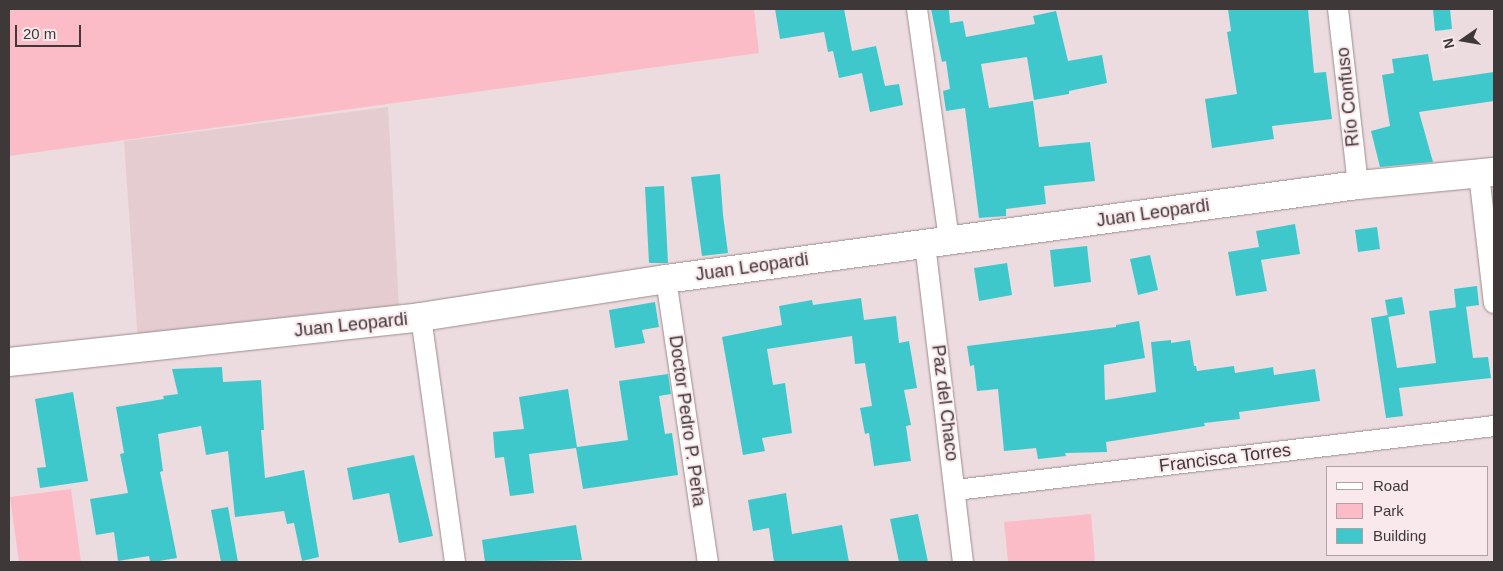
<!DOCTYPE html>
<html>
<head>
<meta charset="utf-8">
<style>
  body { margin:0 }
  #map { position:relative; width:1503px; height:571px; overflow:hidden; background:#eddcdf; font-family:Helvetica,sans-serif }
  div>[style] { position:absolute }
  .built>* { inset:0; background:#e4ccd0 }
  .green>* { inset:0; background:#fbbcc7 }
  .building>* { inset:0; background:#3ec8cc }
  .roads { filter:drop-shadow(0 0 1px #9c8c8f) drop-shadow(0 0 1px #9c8c8f) }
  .street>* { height:20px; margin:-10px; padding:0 10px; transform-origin:10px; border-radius:10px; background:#fff }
  .secondary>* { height:28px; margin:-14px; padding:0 14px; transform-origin:14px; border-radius:14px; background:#fff }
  span { translate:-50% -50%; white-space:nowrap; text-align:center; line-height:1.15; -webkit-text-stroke:4px #fae9ec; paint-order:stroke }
  .street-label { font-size:18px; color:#3f3839 }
  .frame { position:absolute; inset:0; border:10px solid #3f3839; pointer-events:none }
  .legend { position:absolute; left:1326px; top:466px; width:162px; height:90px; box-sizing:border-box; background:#fae9ec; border:1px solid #afa2a4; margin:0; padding:6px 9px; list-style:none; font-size:15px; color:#3f3839 }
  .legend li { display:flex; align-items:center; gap:10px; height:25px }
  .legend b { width:25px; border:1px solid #afa2a4 }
  .north { position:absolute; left:1438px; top:15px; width:50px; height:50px; -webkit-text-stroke:4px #fae9ec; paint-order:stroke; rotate:257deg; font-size:14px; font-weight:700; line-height:20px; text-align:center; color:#3f3839 }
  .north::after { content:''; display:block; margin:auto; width:18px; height:22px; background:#3f3839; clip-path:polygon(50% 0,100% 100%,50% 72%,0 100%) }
  .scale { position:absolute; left:15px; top:25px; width:66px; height:22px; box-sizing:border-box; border:2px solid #3f3839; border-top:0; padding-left:6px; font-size:15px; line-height:18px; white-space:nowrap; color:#3f3839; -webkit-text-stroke:4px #fae9ec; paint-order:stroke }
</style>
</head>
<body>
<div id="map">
  <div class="built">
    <div style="clip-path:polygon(388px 107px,399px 307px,138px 342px,124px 141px)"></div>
  </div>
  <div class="green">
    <div style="clip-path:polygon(9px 9px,754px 9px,759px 53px,9px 156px)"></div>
    <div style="clip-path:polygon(71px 489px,81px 562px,19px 562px,10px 497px)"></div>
    <div style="clip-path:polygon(1091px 514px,1095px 562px,1008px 562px,1004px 522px)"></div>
  </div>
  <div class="building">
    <div style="clip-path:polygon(775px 9px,844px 9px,852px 51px,876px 46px,885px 86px,899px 84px,903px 105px,870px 112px,862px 73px,839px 78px,833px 51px,828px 52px,824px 32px,780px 39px)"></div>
    <div style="clip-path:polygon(931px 9px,949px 9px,950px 23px,963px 21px,966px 37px,1035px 24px,1033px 16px,1056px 11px,1068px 61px,1102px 55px,1107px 83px,1069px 91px,1069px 94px,1034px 100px,1027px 57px,981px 64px,989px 108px,1033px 101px,1039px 147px,1090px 142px,1095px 181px,1044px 186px,1046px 204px,1006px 209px,1006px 216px,979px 218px,965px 108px,946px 111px,943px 91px,950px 89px,946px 61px,942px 62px)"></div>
    <div style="clip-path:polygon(1228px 9px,1308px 9px,1314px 73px,1326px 72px,1332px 119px,1272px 126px,1274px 139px,1212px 148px,1205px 99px,1237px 94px,1227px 32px,1231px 31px)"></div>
    <div style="clip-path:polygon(1433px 9px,1450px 9px,1452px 29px,1435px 31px)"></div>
    <div style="clip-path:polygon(1428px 54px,1433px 81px,1494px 72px,1494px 101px,1419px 112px,1433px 162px,1380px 167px,1371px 131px,1390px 126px,1382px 75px,1394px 73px,1392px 59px)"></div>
    <div style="clip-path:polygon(720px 174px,723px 215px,728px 253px,702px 256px,691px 177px)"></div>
    <div style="clip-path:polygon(664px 186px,668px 263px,649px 263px,645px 187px)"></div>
    <div style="clip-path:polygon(1295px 224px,1300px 254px,1261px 260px,1267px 291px,1236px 296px,1228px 252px,1259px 247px,1260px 252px,1256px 231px)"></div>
    <div style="clip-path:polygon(1377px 227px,1380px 249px,1358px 252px,1355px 230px)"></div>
    <div style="clip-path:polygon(1087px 246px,1091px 282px,1054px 287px,1050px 250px)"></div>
    <div style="clip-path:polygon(1150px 255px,1158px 290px,1138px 295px,1130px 259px)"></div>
    <div style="clip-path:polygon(1007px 263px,1012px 295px,979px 301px,974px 268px)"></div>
    <div style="clip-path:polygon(1477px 286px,1479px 305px,1456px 308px,1454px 289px)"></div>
    <div style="clip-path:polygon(1402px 297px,1405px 314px,1388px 317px,1385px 300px)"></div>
    <div style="clip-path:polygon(861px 298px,864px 320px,896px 316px,899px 343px,909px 341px,917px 388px,904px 390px,911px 425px,906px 426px,911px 461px,874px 466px,869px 433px,865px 434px,860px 408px,872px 406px,865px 363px,855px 364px,852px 336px,767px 349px,773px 385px,785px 383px,792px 433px,762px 438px,765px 451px,743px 455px,722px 337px,782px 325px,779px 306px,812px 300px,813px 305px)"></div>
    <div style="clip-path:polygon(655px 302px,659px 327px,642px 330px,645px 343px,615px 348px,609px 310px)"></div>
    <div style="clip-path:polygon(1466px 306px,1473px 358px,1488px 357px,1491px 378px,1399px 388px,1403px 416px,1386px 418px,1371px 318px,1388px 315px,1397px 368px,1436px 363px,1429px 311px)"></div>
    <div style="clip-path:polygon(1139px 321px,1145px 358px,1104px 365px,1105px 400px,1156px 392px,1151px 342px,1171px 340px,1171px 343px,1190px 340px,1194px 366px,1196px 366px,1197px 371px,1234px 366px,1235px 373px,1273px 367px,1274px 375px,1315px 369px,1320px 401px,1239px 412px,1240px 419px,1204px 423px,1205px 426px,1106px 442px,1107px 452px,1065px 453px,1066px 456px,1038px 459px,1036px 448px,1004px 451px,998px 389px,977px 391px,974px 365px,970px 366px,967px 346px,1116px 327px,1116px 325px)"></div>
    <div style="clip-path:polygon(222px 367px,223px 382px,261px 380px,264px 430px,261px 430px,265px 478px,304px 470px,319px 557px,302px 561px,294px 523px,287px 524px,284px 511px,235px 517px,228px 451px,206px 455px,201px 426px,158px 434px,163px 471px,160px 472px,177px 558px,153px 562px,150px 562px,149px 556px,118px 561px,114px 532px,96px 535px,90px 499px,128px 493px,120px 454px,124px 453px,116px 407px,164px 399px,163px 396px,178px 394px,172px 369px)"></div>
    <div style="clip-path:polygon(668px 374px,671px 394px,659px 396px,665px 434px,672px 433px,678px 475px,583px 489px,576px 448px,529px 454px,534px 493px,510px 496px,504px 457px,495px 458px,493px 432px,524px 429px,519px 397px,568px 389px,577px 447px,628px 440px,619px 381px)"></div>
    <div style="clip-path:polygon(73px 392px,88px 481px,40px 488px,37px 468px,46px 467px,35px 399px)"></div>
    <div style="clip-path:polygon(414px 455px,433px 536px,399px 543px,389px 493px,353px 500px,347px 468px)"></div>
    <div style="clip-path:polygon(786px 493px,792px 534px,842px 525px,849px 562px,774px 562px,769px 528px,753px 531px,748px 500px)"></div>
    <div style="clip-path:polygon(228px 507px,238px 562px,221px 562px,211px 510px)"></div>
    <div style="clip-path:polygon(918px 514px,928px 562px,899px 562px,890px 519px)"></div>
    <div style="clip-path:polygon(576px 525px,582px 560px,485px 562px,482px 540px)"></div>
  </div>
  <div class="roads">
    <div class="street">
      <div style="left:917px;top:9px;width:234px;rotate:82.1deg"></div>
      <div style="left:1338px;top:9px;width:177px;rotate:83.5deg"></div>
      <div style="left:1479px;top:174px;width:130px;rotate:83.4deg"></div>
      <div style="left:925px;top:244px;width:320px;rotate:83.2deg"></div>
      <div style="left:666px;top:279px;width:286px;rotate:81.6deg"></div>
      <div style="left:421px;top:317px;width:247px;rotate:82.1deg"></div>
      <div style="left:956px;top:490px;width:542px;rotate:-6.78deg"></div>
    </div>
    <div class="secondary">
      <div style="left:9px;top:362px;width:414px;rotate:-6.2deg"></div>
      <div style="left:421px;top:317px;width:248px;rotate:-8.8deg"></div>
      <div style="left:666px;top:279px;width:698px;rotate:-7.74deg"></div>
      <div style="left:1358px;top:185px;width:137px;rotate:-5.5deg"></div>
    </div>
  </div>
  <div class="street-label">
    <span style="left:1348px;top:97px;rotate:-96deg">Río Confuso</span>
    <span style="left:1153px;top:213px;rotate:-8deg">Juan Leopardi</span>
    <span style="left:752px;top:267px;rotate:-8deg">Juan Leopardi</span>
    <span style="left:351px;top:325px;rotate:-6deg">Juan Leopardi</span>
    <span style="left:945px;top:403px;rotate:83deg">Paz del Chaco</span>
    <span style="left:687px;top:421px;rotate:82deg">Doctor Pedro P. Peña</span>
    <span style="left:1225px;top:458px;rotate:-7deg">Francisca Torres</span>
  </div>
  <div class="frame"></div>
  <ul class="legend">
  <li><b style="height:6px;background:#fff"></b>Road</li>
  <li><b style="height:14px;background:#fbbcc7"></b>Park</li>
  <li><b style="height:14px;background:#3ec8cc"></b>Building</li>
  </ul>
  <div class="north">N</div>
  <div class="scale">20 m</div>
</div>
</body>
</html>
